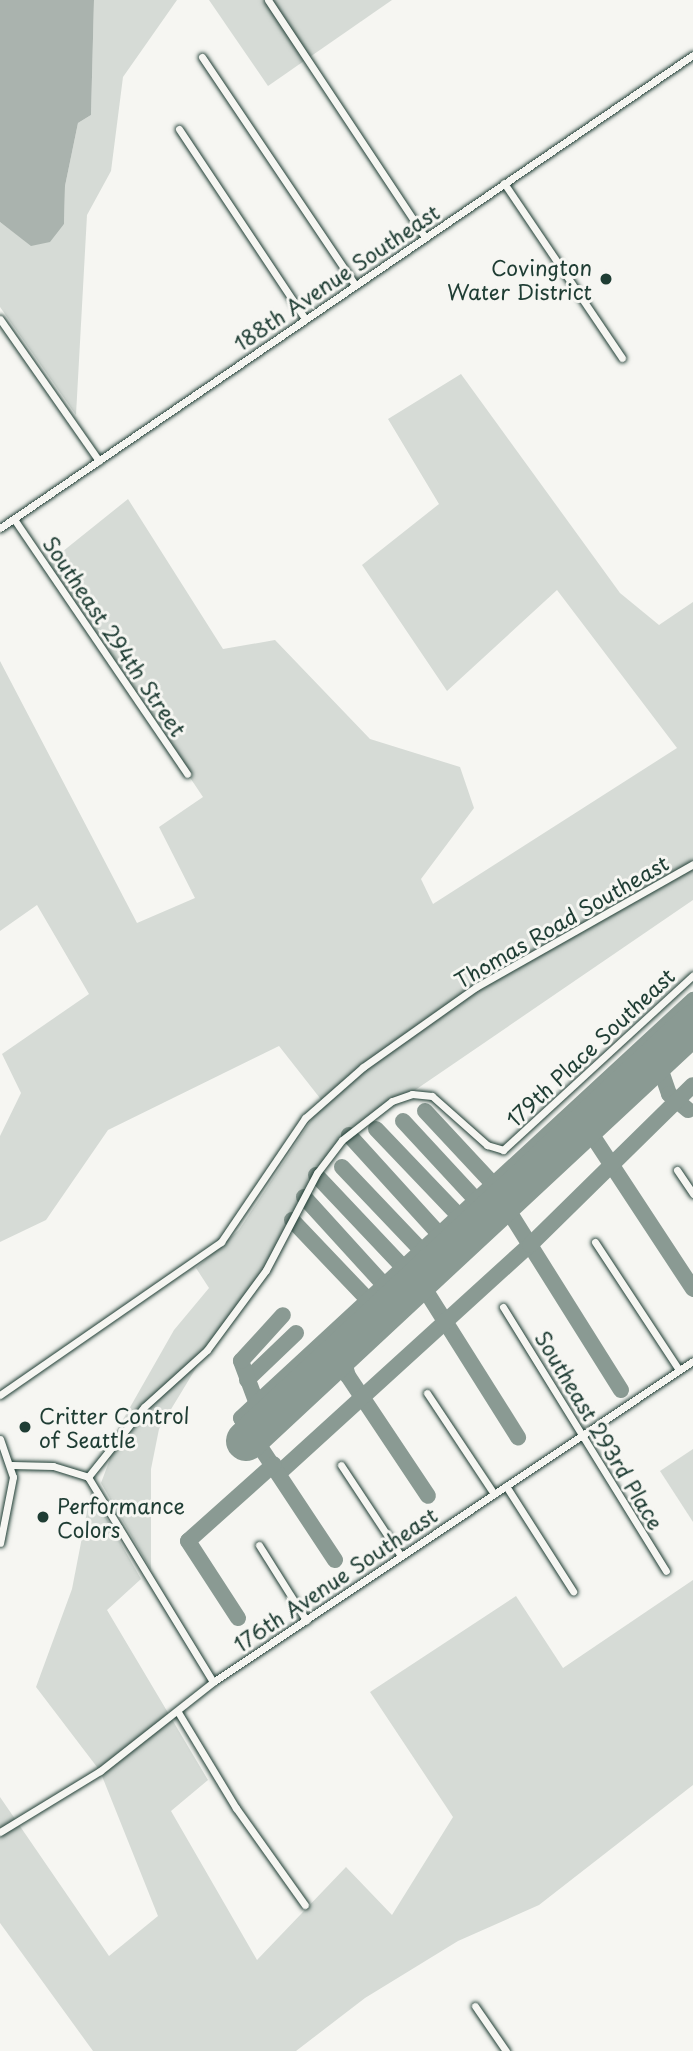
<!DOCTYPE html>
<html>
<head>
<meta charset="utf-8">
<style>
  body { margin:0 }
  #map { position:relative; width:693px; height:2051px; overflow:hidden; background:#f6f6f2; font-family:"Playpen Sans",sans-serif }
  div>[style] { position:absolute }
  .green>* { inset:0; background:#d6dbd6 }
  .water>* { inset:0; background:#aab3ae }
  .taxiway>* { height:16px; margin:-8px; padding:0 8px; transform-origin:8px; border-radius:8px; background:#8a9a93 }
  .runway>* { height:40px; margin:-20px; padding:0 20px; transform-origin:20px; border-radius:20px; background:#8a9a93 }
  .roads { filter:drop-shadow(0 0 2px #1f3d34) drop-shadow(0 0 2px #1f3d34) }
  .minor>* { height:7px; margin:-3.5px; padding:0 3.5px; transform-origin:3.5px; border-radius:3.5px; background:#f6f6f2 }
  .dots>* { width:19px; height:19px; translate:-50% -50%; box-sizing:border-box; border:4px solid #f6f6f2; border-radius:50% }
  span { translate:-50% -50%; white-space:nowrap; text-align:center; line-height:1.15; -webkit-text-stroke:6px #f6f6f2; paint-order:stroke }
  .poi-label { font-size:21px; color:#1f3d34 }
  .right { translate:-100% -50%; text-align:right }
  .left { translate:0 -50%; text-align:left }
  .street-label { font-size:21px; color:#1f3d34 }
</style>
</head>
<body>
<div id="map">
  <div class="green">
    <div style="clip-path:polygon(94px 0,177px 0,123px 77px,111px 171px,87px 215px,76px 415px,0 307px,0 222px,31px 245px,64px 224px,65px 186px,78px 123px,91px 115px)"></div>
    <div style="clip-path:polygon(209px 0,392px 0,268px 86px)"></div>
    <div style="clip-path:polygon(461px 374px,620px 593px,659px 625px,693px 602px,693px 900px,342px 1140px,316px 1175px,266px 1270px,207px 1350px,159px 1429px,151px 1469px,151px 1570px,101px 1483px,110px 1459px,104px 1453px,174px 1330px,209px 1288px,196px 1268px,239px 1230px,323px 1102px,279px 1046px,108px 1130px,46px 1220px,0 1242px,0 1136px,21px 1093px,2px 1054px,89px 994px,37px 905px,0 931px,0 661px,137px 923px,195px 898px,159px 827px,203px 797px,47px 564px,128px 499px,223px 649px,275px 640px,370px 739px,460px 767px,474px 808px,421px 879px,433px 904px,677px 748px,557px 590px,447px 691px,362px 565px,439px 504px,388px 419px)"></div>
    <div style="clip-path:polygon(693px 1449px,693px 1522px,660px 1471px)"></div>
    <div style="clip-path:polygon(91px 1491px,141px 1579px,107px 1610px,208px 1780px,171px 1811px,257px 1960px,346px 1867px,392px 1915px,453px 1817px,370px 1692px,516px 1596px,563px 1668px,693px 1580px,693px 1785px,539px 1905px,458px 1941px,365px 1998px,296px 2051px,93px 2051px,0 1923px,0 1797px,109px 1956px,158px 1916px,100px 1771px,36px 1687px,72px 1589px)"></div>
  </div>
  <div class="water">
    <div style="clip-path:polygon(0 0,94px 0,91px 115px,78px 123px,65px 186px,64px 224px,50px 242px,31px 246px,0 222px)"></div>
  </div>
  <div class="taxiway">
    <div style="left:657px;top:1059px;width:37px;rotate:71deg"></div>
    <div style="left:669px;top:1094px;width:25px;rotate:40deg"></div>
    <div style="left:425px;top:1111px;width:101px;rotate:47deg"></div>
    <div style="left:403px;top:1121px;width:109px;rotate:47.2deg"></div>
    <div style="left:586px;top:1126px;width:195px;rotate:56.7deg"></div>
    <div style="left:376px;top:1129px;width:122px;rotate:46.3deg"></div>
    <div style="left:349px;top:1135px;width:137px;rotate:47.7deg"></div>
    <div style="left:342px;top:1167px;width:117px;rotate:46.4deg"></div>
    <div style="left:510px;top:1172px;width:31px;rotate:-9deg"></div>
    <div style="left:316px;top:1175px;width:129px;rotate:46.6deg"></div>
    <div style="left:304px;top:1197px;width:122px;rotate:47.7deg"></div>
    <div style="left:503px;top:1202px;width:222px;rotate:57.9deg"></div>
    <div style="left:292px;top:1220px;width:113px;rotate:46.4deg"></div>
    <div style="left:419px;top:1280px;width:186px;rotate:57.8deg"></div>
    <div style="left:357px;top:1314px;width:18px;rotate:47deg"></div>
    <div style="left:341px;top:1352px;width:25px;rotate:74deg"></div>
    <div style="left:348px;top:1376px;width:144px;rotate:56.3deg"></div>
    <div style="left:247px;top:1380px;width:68px;rotate:-43.8deg"></div>
    <div style="left:257px;top:1404px;width:46px;rotate:-110.4deg"></div>
    <div style="left:241px;top:1361px;width:62px;rotate:-47.6deg"></div>
    <div style="left:279px;top:1473px;width:339px;rotate:-42.3deg"></div>
    <div style="left:530px;top:1245px;width:228px;rotate:-44.5deg"></div>
    <div style="left:335px;top:1560px;width:170px;rotate:-123.5deg"></div>
    <div style="left:241px;top:1418px;width:616px;rotate:-42.76deg"></div>
    <div style="left:238px;top:1618px;width:92px;rotate:-123deg"></div>
    <div style="left:188px;top:1541px;width:115px;rotate:-41.8deg"></div>
  </div>
  <div class="runway">
    <div style="left:246px;top:1441px;width:611px;rotate:-42.94deg"></div>
  </div>
  <div class="roads">
    <div class="minor">
      <div style="left:268px;top:0;width:284px;rotate:56.5deg"></div>
      <div style="left:202px;top:57px;width:275px;rotate:56.1deg"></div>
      <div style="left:179px;top:129px;width:228px;rotate:56.4deg"></div>
      <div style="left:504px;top:183px;width:211px;rotate:56deg"></div>
      <div style="left:0;top:319px;width:173px;rotate:55.1deg"></div>
      <div style="left:14px;top:519px;width:308px;rotate:55.8deg"></div>
      <div style="left:0;top:528px;width:839px;rotate:-34.32deg"></div>
      <div style="left:677px;top:1170px;width:29px;rotate:56deg"></div>
      <div style="left:595px;top:1242px;width:153px;rotate:56.7deg"></div>
      <div style="left:503px;top:1307px;width:310px;rotate:58.3deg"></div>
      <div style="left:427px;top:1393px;width:121px;rotate:56.4deg"></div>
      <div style="left:0;top:1395px;width:269px;rotate:-34.7deg"></div>
      <div style="left:221px;top:1242px;width:150px;rotate:-55.9deg"></div>
      <div style="left:305px;top:1118px;width:77px;rotate:-41.3deg"></div>
      <div style="left:363px;top:1067px;width:138px;rotate:-35.3deg"></div>
      <div style="left:476px;top:987px;width:249px;rotate:-29.5deg"></div>
      <div style="left:0;top:1439px;width:40px;rotate:71.1deg"></div>
      <div style="left:13px;top:1477px;width:67px;rotate:101.1deg"></div>
      <div style="left:12px;top:1465px;width:41px;rotate:1.4deg"></div>
      <div style="left:53px;top:1466px;width:37px;rotate:17deg"></div>
      <div style="left:88px;top:1477px;width:240px;rotate:58.6deg"></div>
      <div style="left:341px;top:1465px;width:109px;rotate:56.6deg"></div>
      <div style="left:88px;top:1477px;width:90px;rotate:-51.3deg"></div>
      <div style="left:144px;top:1407px;width:85px;rotate:-42.1deg"></div>
      <div style="left:207px;top:1350px;width:99px;rotate:-53.6deg"></div>
      <div style="left:266px;top:1270px;width:110px;rotate:-62.3deg"></div>
      <div style="left:317px;top:1173px;width:41px;rotate:-52.9deg"></div>
      <div style="left:342px;top:1140px;width:63px;rotate:-38deg"></div>
      <div style="left:392px;top:1101px;width:21px;rotate:-19deg"></div>
      <div style="left:412px;top:1094px;width:20px;rotate:6deg"></div>
      <div style="left:432px;top:1096px;width:74px;rotate:41.7deg"></div>
      <div style="left:487px;top:1145px;width:17px;rotate:17deg"></div>
      <div style="left:503px;top:1150px;width:258px;rotate:-42.6deg"></div>
      <div style="left:506px;top:1486px;width:125px;rotate:57.5deg"></div>
      <div style="left:259px;top:1545px;width:89px;rotate:57.9deg"></div>
      <div style="left:178px;top:1712px;width:112px;rotate:58.9deg"></div>
      <div style="left:236px;top:1808px;width:119px;rotate:54.6deg"></div>
      <div style="left:0;top:1832px;width:117px;rotate:-31.4deg"></div>
      <div style="left:100px;top:1771px;width:144px;rotate:-38.2deg"></div>
      <div style="left:213px;top:1682px;width:577px;rotate:-33.77deg"></div>
      <div style="left:475px;top:2006px;width:55px;rotate:55.4deg"></div>
    </div>
  </div>
  <div class="dots">
    <div style="left:606px;top:279px;background:#1f3d34"></div>
    <div style="left:25px;top:1427px;background:#1f3d34"></div>
    <div style="left:43px;top:1517px;background:#1f3d34"></div>
  </div>
  <div class="poi-label">
    <span class="right" style="left:592px;top:279px">Covington<br>Water District</span>
    <span class="left" style="left:39px;top:1427px">Critter Control<br>of Seattle</span>
    <span class="left" style="left:57px;top:1517px">Performance<br>Colors</span>
  </div>
  <div class="street-label">
    <span style="left:336px;top:277px;rotate:-34deg">188th Avenue Southeast</span>
    <span style="left:115px;top:636px;rotate:56deg">Southeast 294th Street</span>
    <span style="left:561px;top:921px;rotate:-30deg">Thomas Road Southeast</span>
    <span style="left:590px;top:1047px;rotate:-43deg">179th Place Southeast</span>
    <span style="left:600px;top:1430px;rotate:59deg">Southeast 293rd Place</span>
    <span style="left:335px;top:1579px;rotate:-34deg">176th Avenue Southeast</span>
  </div>
</div>
</body>
</html>
